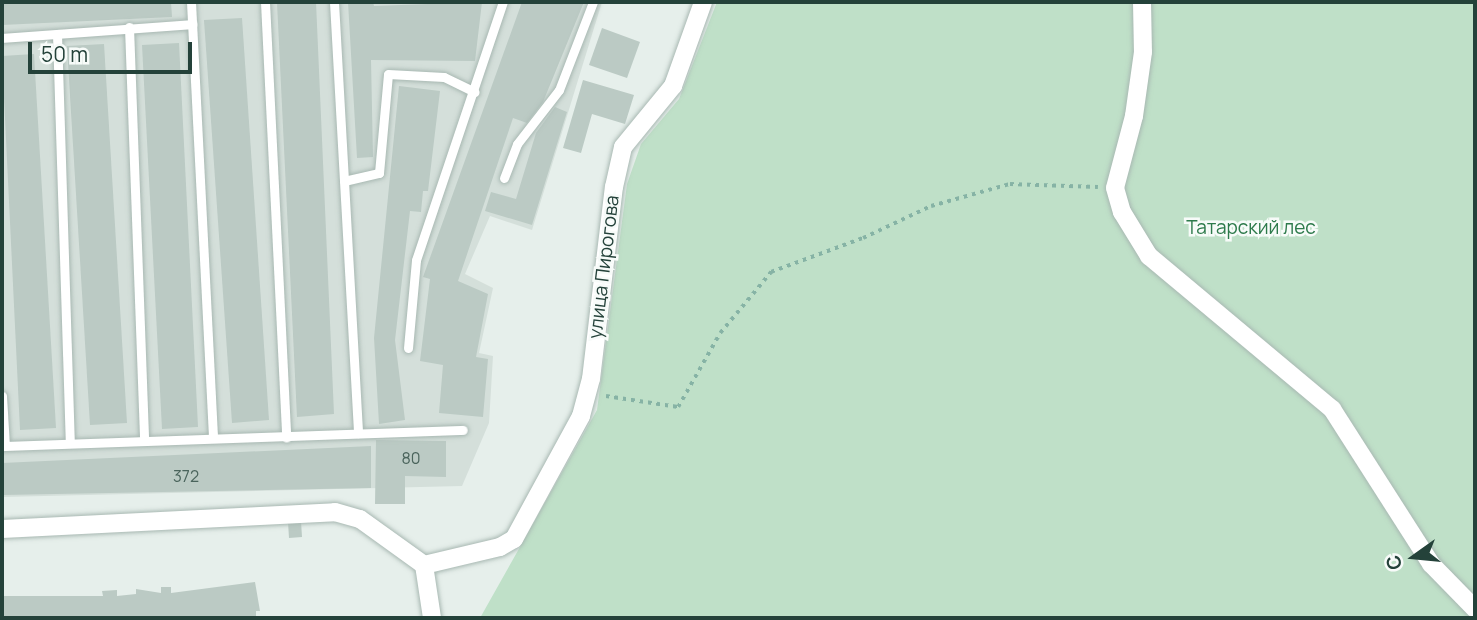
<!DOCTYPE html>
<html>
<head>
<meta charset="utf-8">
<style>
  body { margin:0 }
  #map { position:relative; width:1477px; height:620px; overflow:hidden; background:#e6efeb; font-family:Manrope,sans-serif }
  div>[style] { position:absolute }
  .built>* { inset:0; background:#d4dfda }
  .green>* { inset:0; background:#bfe0c8 }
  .building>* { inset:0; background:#bbcac4 }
  .path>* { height:3.5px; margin-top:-1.75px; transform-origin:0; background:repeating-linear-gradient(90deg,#86b3a5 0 3.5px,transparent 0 8.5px) }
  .roads { filter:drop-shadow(0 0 2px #a8b8b2) drop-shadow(0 0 2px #a8b8b2) }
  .lane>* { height:9px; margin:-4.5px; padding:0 4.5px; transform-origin:4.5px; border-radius:4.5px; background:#fff }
  .street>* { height:18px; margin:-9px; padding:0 9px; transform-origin:9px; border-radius:9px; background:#fff }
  span { translate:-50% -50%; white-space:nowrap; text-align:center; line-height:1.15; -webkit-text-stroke:5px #f7fbf9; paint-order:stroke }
  .number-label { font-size:16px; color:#4a645c }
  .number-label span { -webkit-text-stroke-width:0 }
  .park-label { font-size:19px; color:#2d7a4b }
  .street-label { font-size:19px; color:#24423a }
  .frame { position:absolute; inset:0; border:4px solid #24423a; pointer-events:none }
  .north { position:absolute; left:1379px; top:522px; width:70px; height:70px; -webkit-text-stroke:5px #f7fbf9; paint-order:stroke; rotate:255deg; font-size:19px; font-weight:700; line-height:28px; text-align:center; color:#24423a }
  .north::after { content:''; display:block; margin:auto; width:24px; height:32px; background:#24423a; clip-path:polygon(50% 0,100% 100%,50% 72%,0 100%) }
  .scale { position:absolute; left:28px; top:42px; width:164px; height:32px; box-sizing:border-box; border:4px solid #24423a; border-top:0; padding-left:9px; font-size:21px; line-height:24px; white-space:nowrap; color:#24423a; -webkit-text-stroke:5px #f7fbf9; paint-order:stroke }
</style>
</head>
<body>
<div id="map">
  <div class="built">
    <div style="clip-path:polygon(2px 2px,602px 2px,532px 230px,490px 216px,465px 274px,493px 288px,479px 353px,493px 356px,489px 423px,462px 486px,2px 497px)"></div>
  </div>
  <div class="green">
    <div style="clip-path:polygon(717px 2px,1475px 2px,1475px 618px,480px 618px,597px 410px,627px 184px,641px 144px,679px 99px)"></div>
  </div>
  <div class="building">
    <div style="clip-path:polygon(2px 2px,171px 2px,172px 17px,2px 25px)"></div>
    <div style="clip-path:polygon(277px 2px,316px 2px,334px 414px,297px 417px)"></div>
    <div style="clip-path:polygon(348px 2px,373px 2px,374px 6px,482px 2px,475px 61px,371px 60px,373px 157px,357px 158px)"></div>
    <div style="clip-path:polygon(522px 2px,584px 2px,543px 102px,527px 123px,513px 118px,458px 281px,488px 294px,476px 357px,488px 359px,483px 417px,439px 413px,443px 365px,420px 361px,430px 279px,423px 277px)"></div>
    <div style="clip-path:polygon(242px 18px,269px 420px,232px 423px,204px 20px)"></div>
    <div style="clip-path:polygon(602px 28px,640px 42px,627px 78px,589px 65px)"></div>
    <div style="clip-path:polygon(179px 43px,198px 427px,162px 429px,142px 45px)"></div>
    <div style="clip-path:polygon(104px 44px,127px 423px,90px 425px,67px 46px)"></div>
    <div style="clip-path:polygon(34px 54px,56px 428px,20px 430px,2px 56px)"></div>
    <div style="clip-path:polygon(583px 80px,634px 95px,625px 124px,592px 114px,581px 153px,563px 148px)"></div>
    <div style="clip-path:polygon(399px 86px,440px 91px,428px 191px,423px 191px,421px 212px,410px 211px,395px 340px,405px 420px,379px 424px,374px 338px)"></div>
    <div style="clip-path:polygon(555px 107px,567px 112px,532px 225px,485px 211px,491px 192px,516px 199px,536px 133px)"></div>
    <div style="clip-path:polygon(376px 440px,446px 441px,446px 477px,405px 476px,405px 504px,375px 504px)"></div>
    <div style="clip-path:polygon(371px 446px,371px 488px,2px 495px,2px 463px)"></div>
    <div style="clip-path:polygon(301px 521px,302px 537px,289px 538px,288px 522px)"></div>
    <div style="clip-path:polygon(255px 582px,260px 611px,256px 611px,256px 618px,2px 618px,2px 596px,103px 596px,102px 591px,117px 590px,117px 596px,136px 594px,136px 589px,161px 593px,161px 587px,171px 587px,171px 593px)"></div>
  </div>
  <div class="path">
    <div style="left:606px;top:396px;width:73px;rotate:8.7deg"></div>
    <div style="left:678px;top:407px;width:85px;rotate:-60.4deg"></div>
    <div style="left:720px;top:333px;width:80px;rotate:-50.1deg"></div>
    <div style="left:771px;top:272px;width:98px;rotate:-20.3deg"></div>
    <div style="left:863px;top:238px;width:75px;rotate:-25.2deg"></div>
    <div style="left:931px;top:206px;width:82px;rotate:-15.6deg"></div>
    <div style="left:1010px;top:184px;width:88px;rotate:2deg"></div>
  </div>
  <div class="roads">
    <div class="lane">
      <div style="left:191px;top:2px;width:436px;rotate:87.1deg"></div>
      <div style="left:265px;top:2px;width:436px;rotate:87.2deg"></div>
      <div style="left:334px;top:2px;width:432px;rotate:86.8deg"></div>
      <div style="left:129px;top:27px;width:411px;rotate:87.9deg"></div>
      <div style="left:57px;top:34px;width:408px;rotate:88.2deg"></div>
      <div style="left:2px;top:38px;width:191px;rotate:-4.2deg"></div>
      <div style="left:504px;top:178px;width:36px;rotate:-69deg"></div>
      <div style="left:517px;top:144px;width:68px;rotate:-52.1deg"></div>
      <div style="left:559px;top:90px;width:94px;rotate:-68.9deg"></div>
      <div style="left:344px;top:181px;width:36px;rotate:-13deg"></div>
      <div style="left:379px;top:173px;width:99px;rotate:-84.8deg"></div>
      <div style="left:388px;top:74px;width:56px;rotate:3.1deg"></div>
      <div style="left:444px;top:77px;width:34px;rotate:26deg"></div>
      <div style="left:408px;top:348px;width:88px;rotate:-84.8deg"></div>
      <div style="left:416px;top:260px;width:272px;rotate:-71.4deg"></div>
      <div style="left:2px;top:396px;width:50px;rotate:86.6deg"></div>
      <div style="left:2px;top:446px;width:461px;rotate:-2deg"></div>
    </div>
    <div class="street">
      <div style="left:1142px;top:2px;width:50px;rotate:88.9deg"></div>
      <div style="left:1143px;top:52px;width:65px;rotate:98deg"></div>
      <div style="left:1134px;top:116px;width:74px;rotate:104.8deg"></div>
      <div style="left:1115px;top:188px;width:25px;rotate:74deg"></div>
      <div style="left:1122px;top:212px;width:52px;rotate:58.5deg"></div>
      <div style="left:1149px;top:256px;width:239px;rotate:39.9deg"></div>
      <div style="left:1332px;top:409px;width:184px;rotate:57.4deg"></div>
      <div style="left:1431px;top:564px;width:63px;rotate:45.6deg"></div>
      <div style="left:2px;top:529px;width:333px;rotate:-2.9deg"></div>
      <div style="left:335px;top:512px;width:26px;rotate:16deg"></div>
      <div style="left:360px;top:519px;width:79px;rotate:35.7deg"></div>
      <div style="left:424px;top:565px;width:54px;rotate:81.4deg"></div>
      <div style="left:424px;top:565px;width:78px;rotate:-13.3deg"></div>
      <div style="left:500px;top:547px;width:16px;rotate:-30deg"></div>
      <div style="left:514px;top:539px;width:140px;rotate:-61.4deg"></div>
      <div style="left:581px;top:416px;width:38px;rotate:-75deg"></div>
      <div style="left:591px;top:379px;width:193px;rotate:-83.2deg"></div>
      <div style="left:614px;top:187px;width:41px;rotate:-77.3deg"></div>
      <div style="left:623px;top:147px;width:79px;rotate:-50.7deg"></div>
      <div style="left:673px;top:86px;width:89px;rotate:-70.3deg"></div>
    </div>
  </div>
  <div class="number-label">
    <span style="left:411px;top:458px">80</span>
    <span style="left:186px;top:476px">372</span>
  </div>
  <div class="park-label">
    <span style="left:1251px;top:228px">Татарский лес</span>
  </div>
  <div class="street-label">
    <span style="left:604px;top:267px;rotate:-83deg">улица Пирогова</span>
  </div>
  <div class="frame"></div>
  <div class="north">С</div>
  <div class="scale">50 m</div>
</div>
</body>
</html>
